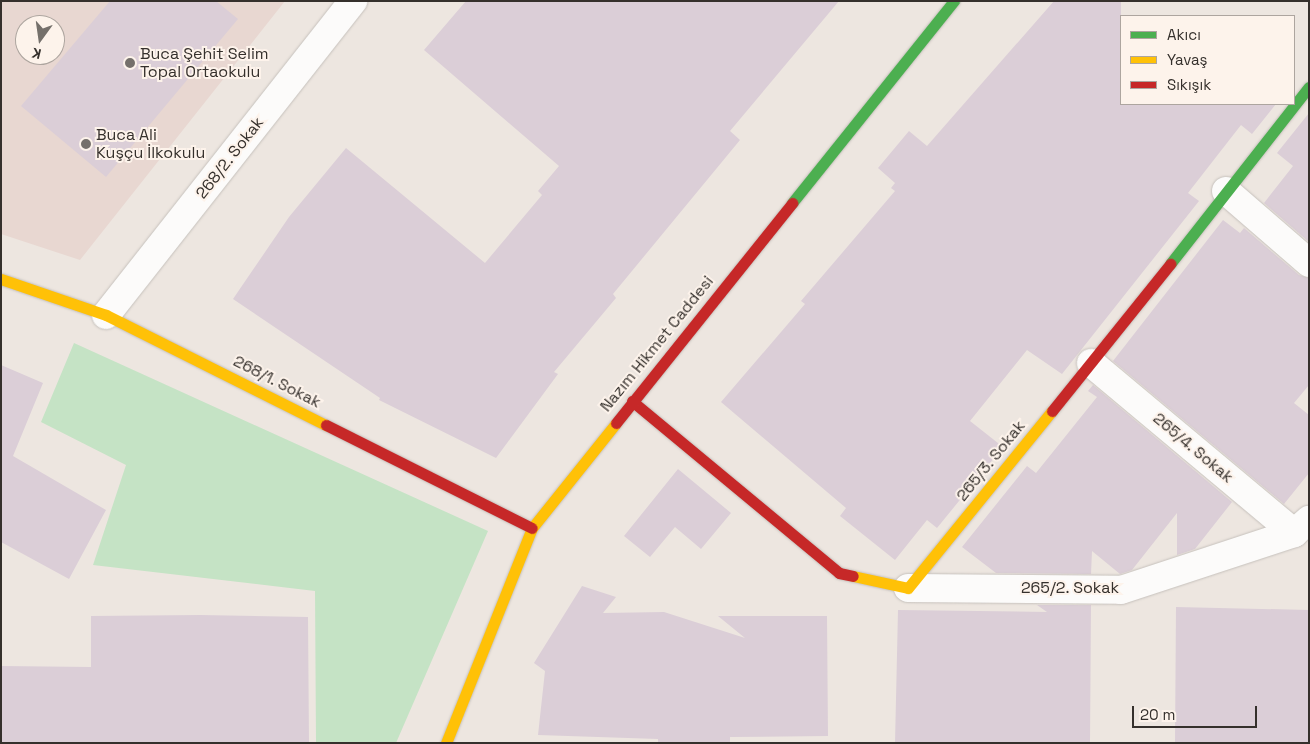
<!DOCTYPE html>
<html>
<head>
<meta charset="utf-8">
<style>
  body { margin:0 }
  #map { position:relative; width:1310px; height:744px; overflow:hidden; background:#ede6e0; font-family:"Space Grotesk",sans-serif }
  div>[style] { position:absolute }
  .education>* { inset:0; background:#e8d7d1 }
  .green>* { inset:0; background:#c5e3c5 }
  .building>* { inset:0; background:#dbced7 }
  .roads { filter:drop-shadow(0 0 1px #c6c1bc) drop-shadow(0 0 1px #c6c1bc) }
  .street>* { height:28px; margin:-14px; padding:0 14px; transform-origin:14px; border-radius:14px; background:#fcfbfa }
  .fast>* { height:11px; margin:-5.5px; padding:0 5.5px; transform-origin:5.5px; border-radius:5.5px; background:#4caf50 }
  .slow>* { height:11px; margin:-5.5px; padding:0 5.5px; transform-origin:5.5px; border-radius:5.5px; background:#ffc107 }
  .jam>* { height:11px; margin:-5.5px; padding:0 5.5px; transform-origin:5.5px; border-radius:5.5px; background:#c62828 }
  .dots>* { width:14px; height:14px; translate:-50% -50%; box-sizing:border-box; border:2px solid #fdf3eb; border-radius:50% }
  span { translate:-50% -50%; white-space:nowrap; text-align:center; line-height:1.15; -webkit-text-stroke:4px #fdf3eb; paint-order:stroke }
  .poi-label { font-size:16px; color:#35302c }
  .left { translate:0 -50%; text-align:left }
  .street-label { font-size:16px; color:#35302c }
  .frame { position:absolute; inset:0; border:2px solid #35302c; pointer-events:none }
  .legend { position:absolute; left:1120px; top:15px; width:175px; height:90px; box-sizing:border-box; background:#fdf3eb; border:1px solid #ada59f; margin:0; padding:6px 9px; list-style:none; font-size:15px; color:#35302c }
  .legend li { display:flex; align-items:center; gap:10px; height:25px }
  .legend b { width:25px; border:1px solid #ada59f }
  .north { position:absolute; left:15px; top:15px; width:50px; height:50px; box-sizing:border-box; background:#fdf3eb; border:1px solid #ada59f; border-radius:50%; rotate:194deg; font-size:14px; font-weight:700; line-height:20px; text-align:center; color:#35302c }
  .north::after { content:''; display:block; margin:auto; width:18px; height:22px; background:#75706b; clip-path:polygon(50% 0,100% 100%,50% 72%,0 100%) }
  .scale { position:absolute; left:1132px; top:706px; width:125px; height:22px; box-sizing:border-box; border:2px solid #35302c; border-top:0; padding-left:6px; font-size:15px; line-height:18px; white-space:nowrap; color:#35302c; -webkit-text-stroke:4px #fdf3eb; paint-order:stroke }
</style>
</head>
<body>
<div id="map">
  <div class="education">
    <div style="clip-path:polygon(evenodd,1px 1px,285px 1px,80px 260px,1px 234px,1px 1px,25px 25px,55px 25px,55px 55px,25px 55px,25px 25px)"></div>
  </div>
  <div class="green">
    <div style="clip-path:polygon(74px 343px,488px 531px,396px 743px,316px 743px,315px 591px,93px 565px,126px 465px,41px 422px)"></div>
  </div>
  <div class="building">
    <div style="clip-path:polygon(110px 1px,216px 1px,238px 19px,106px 177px,21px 106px)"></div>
    <div style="clip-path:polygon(466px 1px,839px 1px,730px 131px,740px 140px,613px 294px,616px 298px,554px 372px,558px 374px,496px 458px,379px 400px,380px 398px,233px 299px,289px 217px,346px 148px,485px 263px,542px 195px,538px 191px,559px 166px,424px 50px)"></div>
    <div style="clip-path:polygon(1054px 1px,1121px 1px,1121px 104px,1276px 104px,1252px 134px,1241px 125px,1188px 193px,1199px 201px,1062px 374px,1027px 350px,970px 421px,1003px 447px,937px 528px,927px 520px,895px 560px,840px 516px,846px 508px,721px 402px,805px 304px,801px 301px,895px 191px,891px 188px,895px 183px,878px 168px,909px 131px,927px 146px)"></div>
    <div style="clip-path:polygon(1309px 113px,1309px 242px,1264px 203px,1293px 166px,1277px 153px)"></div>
    <div style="clip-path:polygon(1223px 220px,1240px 233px,1244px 228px,1299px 275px,1309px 278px,1309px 385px,1294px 403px,1309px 415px,1309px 473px,1284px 504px,1113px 361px)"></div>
    <div style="clip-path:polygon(1px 365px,43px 383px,13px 456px,106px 510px,69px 579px,1px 542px)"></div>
    <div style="clip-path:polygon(1093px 385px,1232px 502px,1195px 549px,1177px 555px,1177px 513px,1132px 570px,1120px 574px,1092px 551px,1091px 574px,996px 573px,962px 547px,1027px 466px,1036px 473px,1097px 397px,1088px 391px)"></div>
    <div style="clip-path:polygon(678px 469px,731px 513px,701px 549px,675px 527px,650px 557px,624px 536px)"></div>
    <div style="clip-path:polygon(582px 586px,616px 597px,603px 613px,664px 612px,745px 638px,718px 616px,827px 616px,828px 736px,730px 737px,730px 743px,658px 743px,658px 739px,538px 735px,545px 671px,534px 663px)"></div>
    <div style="clip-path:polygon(1037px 605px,1091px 605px,1090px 743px,895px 743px,898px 610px,1047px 612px)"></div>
    <div style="clip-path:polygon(1176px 607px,1309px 610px,1309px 743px,1175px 743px)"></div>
    <div style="clip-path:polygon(200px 615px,308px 617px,309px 743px,1px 743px,1px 666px,91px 667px,91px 616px)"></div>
  </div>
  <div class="roads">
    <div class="street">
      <div style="left:1226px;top:191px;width:110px;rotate:40.9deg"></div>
      <div style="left:106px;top:315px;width:400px;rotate:-51.8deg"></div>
      <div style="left:1091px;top:363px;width:265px;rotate:39.9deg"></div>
      <div style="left:908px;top:588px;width:213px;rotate:0.5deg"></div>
      <div style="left:1121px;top:590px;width:182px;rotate:-18.2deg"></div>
      <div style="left:1294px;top:533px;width:20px;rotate:-41deg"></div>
    </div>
    <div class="fast">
      <div style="left:792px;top:203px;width:259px;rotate:-51.3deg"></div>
      <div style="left:1170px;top:264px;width:225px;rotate:-51.9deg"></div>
    </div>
    <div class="slow">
      <div style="left:1px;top:279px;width:111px;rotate:18.9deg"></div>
      <div style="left:106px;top:315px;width:246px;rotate:26.6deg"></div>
      <div style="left:853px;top:576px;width:56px;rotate:12.3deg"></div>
      <div style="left:908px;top:588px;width:228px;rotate:-50.9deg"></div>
      <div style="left:446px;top:743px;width:232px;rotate:-68.2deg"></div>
      <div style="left:532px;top:528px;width:134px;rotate:-51.3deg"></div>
    </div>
    <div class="jam">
      <div style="left:632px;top:401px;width:269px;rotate:39.7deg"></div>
      <div style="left:839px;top:573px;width:14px;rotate:12deg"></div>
      <div style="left:1052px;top:411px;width:189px;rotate:-51.2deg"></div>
      <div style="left:616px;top:423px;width:282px;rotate:-51.3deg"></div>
      <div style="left:326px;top:425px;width:230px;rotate:26.6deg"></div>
    </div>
  </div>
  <div class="dots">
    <div style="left:130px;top:63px;background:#75706b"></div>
    <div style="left:86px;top:144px;background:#75706b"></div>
  </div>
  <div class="poi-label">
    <span class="left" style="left:140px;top:63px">Buca Şehit Selim<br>Topal Ortaokulu</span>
    <span class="left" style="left:96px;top:144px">Buca Ali<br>Kuşçu İlkokulu</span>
  </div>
  <div class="street-label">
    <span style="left:230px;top:158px;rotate:-52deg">268/2. Sokak</span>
    <span style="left:657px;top:344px;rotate:-51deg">Nazım Hikmet Caddesi</span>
    <span style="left:277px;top:382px;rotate:27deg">268/1. Sokak</span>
    <span style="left:1193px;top:448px;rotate:40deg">265/4. Sokak</span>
    <span style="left:991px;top:461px;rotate:-51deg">265/3. Sokak</span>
    <span style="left:1070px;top:588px">265/2. Sokak</span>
  </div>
  <div class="frame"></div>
  <ul class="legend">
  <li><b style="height:6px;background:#4caf50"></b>Akıcı</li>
  <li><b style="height:6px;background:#ffc107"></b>Yavaş</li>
  <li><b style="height:6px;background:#c62828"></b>Sıkışık</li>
  </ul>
  <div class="north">K</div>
  <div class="scale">20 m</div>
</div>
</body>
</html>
